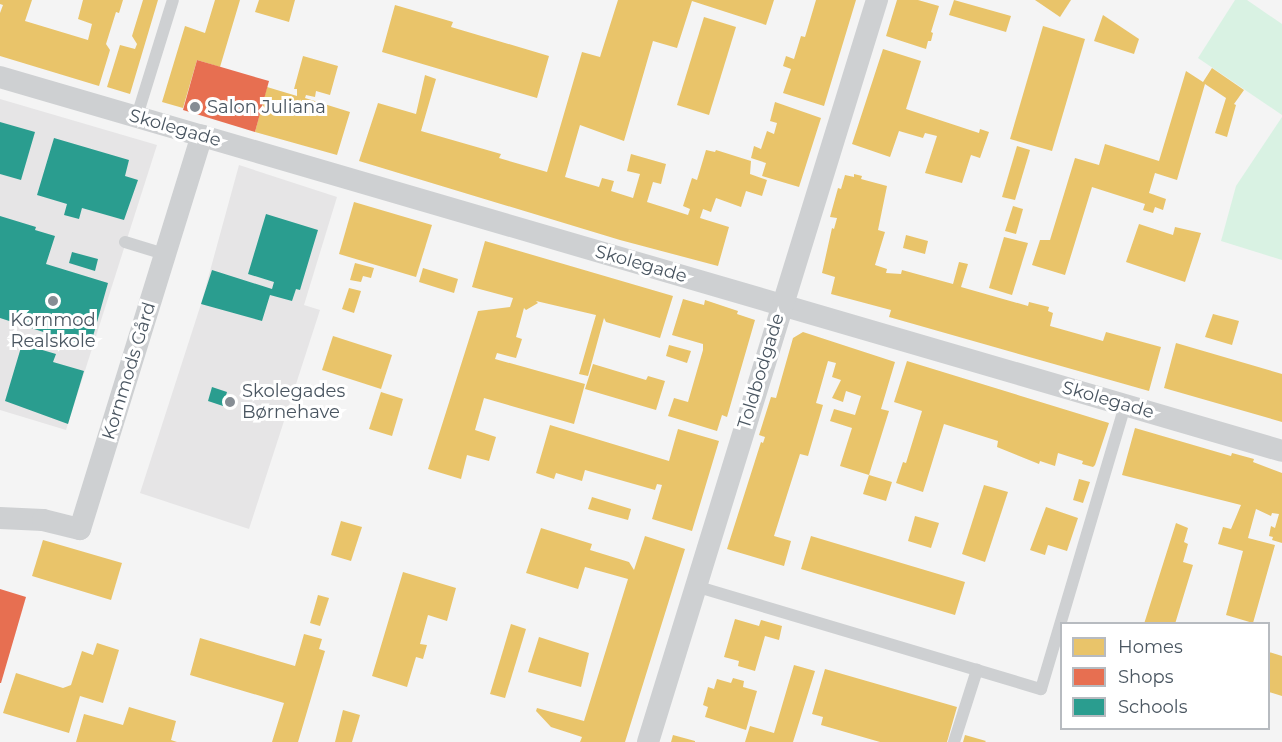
<!DOCTYPE html>
<html>
<head>
<meta charset="utf-8">
<style>
  body { margin:0 }
  #map { position:relative; width:1282px; height:742px; overflow:hidden; background:#f4f4f4; font-family:Montserrat,sans-serif }
  div>[style] { position:absolute }
  .education>* { inset:0; background:#e6e5e6 }
  .green>* { inset:0; background:#d9f2e3 }
  .homes>* { inset:0; background:#e9c46a }
  .shops>* { inset:0; background:#e76f51 }
  .schools>* { inset:0; background:#2a9d8f }
  .lane>* { height:12px; margin:-6px; padding:0 6px; transform-origin:6px; border-radius:6px; background:#ced0d2 }
  .street>* { height:22px; margin:-11px; padding:0 11px; transform-origin:11px; border-radius:11px; background:#ced0d2 }
  .dots>* { width:16px; height:16px; translate:-50% -50%; box-sizing:border-box; border:3px solid #fff; border-radius:50% }
  span { translate:-50% -50%; white-space:nowrap; text-align:center; line-height:1.15; -webkit-text-stroke:6px #fff; paint-order:stroke }
  .poi-label { font-size:18px; color:#4a5661 }
  .left { translate:0 -50%; text-align:left }
  .street-label { font-size:18px; color:#4a5661 }
  .legend { position:absolute; left:1060px; top:622px; width:210px; height:108px; box-sizing:border-box; background:#fff; border:2px solid #b7bbc0; margin:0; padding:8px 10px; list-style:none; font-size:18px; color:#4a5661 }
  .legend li { display:flex; align-items:center; gap:12px; height:30px }
  .legend b { width:30px; border:2px solid #b7bbc0 }
</style>
</head>
<body>
<div id="map">
  <div class="education">
    <div style="clip-path:polygon(0 99px,157px 145px,66px 430px,0 410px)"></div>
    <div style="clip-path:polygon(239px 165px,337px 197px,304px 305px,320px 310px,249px 529px,140px 493px,201px 304px)"></div>
  </div>
  <div class="green">
    <div style="clip-path:polygon(1235px 0,1247px 0,1282px 24px,1282px 115px,1198px 58px)"></div>
    <div style="clip-path:polygon(1282px 117px,1282px 260px,1221px 241px,1236px 186px)"></div>
  </div>
  <div class="homes">
    <div style="clip-path:polygon(0 0,32px 0,25px 21px,88px 40px,92px 24px,78px 19px,83px 0,123px 0,119px 13px,116px 12px,106px 44px,110px 50px,99px 86px,0 56px,0 13px,3px 5px,0 4px)"></div>
    <div style="clip-path:polygon(143px 0,158px 0,130px 94px,107px 87px,120px 45px,135px 49px,137px 44px,132px 36px)"></div>
    <div style="clip-path:polygon(215px 0,240px 0,220px 67px,197px 60px,183px 108px,162px 102px,185px 26px,205px 33px)"></div>
    <div style="clip-path:polygon(259px 0,295px 0,289px 22px,255px 12px)"></div>
    <div style="clip-path:polygon(618px 0,774px 0,766px 25px,692px 1px,677px 48px,653px 41px,624px 141px,580px 125px,565px 177px,599px 187px,602px 178px,614px 181px,611px 191px,633px 198px,640px 174px,627px 171px,631px 154px,666px 164px,661px 184px,653px 182px,647px 202px,688px 215px,690px 209px,683px 206px,692px 178px,697px 180px,706px 150px,715px 152px,716px 150px,751px 161px,750px 174px,767px 180px,762px 196px,746px 191px,741px 207px,716px 198px,711px 212px,703px 209px,700px 218px,729px 227px,718px 266px,620px 240px,359px 161px,378px 103px,416px 114px,425px 75px,436px 79px,421px 131px,501px 154px,499px 158px,547px 172px,582px 52px,600px 57px)"></div>
    <div style="clip-path:polygon(816px 0,856px 0,824px 106px,783px 93px,791px 69px,783px 66px,786px 56px,794px 59px,801px 36px,805px 37px)"></div>
    <div style="clip-path:polygon(897px 0,918px 0,939px 6px,931px 32px,933px 33px,931px 41px,928px 41px,926px 49px,886px 36px)"></div>
    <div style="clip-path:polygon(954px 0,1011px 16px,1006px 32px,949px 15px)"></div>
    <div style="clip-path:polygon(1035px 0,1071px 0,1060px 17px)"></div>
    <div style="clip-path:polygon(395px 5px,453px 22px,451px 27px,549px 56px,537px 98px,382px 52px)"></div>
    <div style="clip-path:polygon(1103px 15px,1139px 39px,1134px 54px,1094px 41px)"></div>
    <div style="clip-path:polygon(704px 17px,736px 27px,709px 115px,677px 105px)"></div>
    <div style="clip-path:polygon(1043px 26px,1085px 39px,1052px 151px,1010px 139px)"></div>
    <div style="clip-path:polygon(883px 49px,921px 61px,906px 109px,979px 133px,980px 129px,989px 132px,980px 158px,971px 155px,962px 183px,925px 173px,937px 136px,925px 133px,923px 138px,899px 131px,890px 157px,852px 144px)"></div>
    <div style="clip-path:polygon(303px 56px,338px 66px,330px 95px,316px 91px,315px 97px,306px 95px,305px 98px,350px 112px,337px 155px,255px 132px,267px 87px,297px 96px,297px 89px,294px 89px)"></div>
    <div style="clip-path:polygon(1212px 68px,1244px 90px,1234px 104px,1236px 105px,1227px 137px,1215px 133px,1226px 98px,1205px 84px,1177px 180px,1155px 173px,1149px 193px,1166px 199px,1163px 210px,1155px 207px,1153px 213px,1143px 210px,1145px 204px,1092px 187px,1065px 275px,1032px 265px,1040px 240px,1050px 240px,1075px 158px,1099px 165px,1105px 144px,1159px 161px,1186px 71px,1203px 82px)"></div>
    <div style="clip-path:polygon(775px 102px,821px 118px,799px 187px,762px 176px,766px 163px,751px 158px,754px 146px,761px 149px,767px 131px,774px 134px,777px 123px,770px 121px)"></div>
    <div style="clip-path:polygon(1017px 146px,1030px 150px,1015px 200px,1002px 197px)"></div>
    <div style="clip-path:polygon(854px 174px,862px 176px,861px 179px,887px 186px,878px 230px,885px 232px,875px 265px,887px 269px,886px 273px,901px 274px,902px 270px,953px 284px,959px 262px,968px 264px,961px 287px,1028px 306px,1029px 302px,1049px 307px,1048px 311px,1053px 313px,1050px 326px,1103px 341px,1106px 332px,1161px 347px,1149px 391px,889px 317px,891px 310px,831px 294px,835px 277px,822px 273px,832px 228px,834px 229px,837px 218px,830px 217px,838px 188px,841px 189px,845px 175px,854px 177px)"></div>
    <div style="clip-path:polygon(354px 202px,432px 225px,416px 277px,339px 254px)"></div>
    <div style="clip-path:polygon(1013px 206px,1023px 209px,1016px 234px,1005px 231px)"></div>
    <div style="clip-path:polygon(1139px 224px,1173px 235px,1175px 227px,1201px 233px,1185px 282px,1126px 262px)"></div>
    <div style="clip-path:polygon(906px 235px,928px 241px,925px 254px,903px 248px)"></div>
    <div style="clip-path:polygon(1004px 237px,1028px 243px,1012px 295px,989px 288px)"></div>
    <div style="clip-path:polygon(485px 241px,673px 296px,660px 338px,606px 322px,604px 318px,588px 376px,579px 374px,596px 315px,536px 301px,538px 303px,526px 310px,524px 308px,516px 337px,522px 339px,516px 358px,497px 353px,495px 359px,585px 384px,574px 424px,484px 398px,475px 430px,496px 437px,489px 461px,467px 455px,461px 479px,428px 469px,478px 311px,510px 307px,513px 298px,472px 287px)"></div>
    <div style="clip-path:polygon(355px 263px,374px 268px,371px 278px,363px 276px,361px 282px,350px 280px)"></div>
    <div style="clip-path:polygon(423px 268px,458px 279px,454px 293px,419px 282px)"></div>
    <div style="clip-path:polygon(349px 288px,361px 291px,354px 313px,342px 309px)"></div>
    <div style="clip-path:polygon(683px 299px,704px 305px,705px 300px,738px 311px,737px 314px,755px 320px,727px 417px,722px 415px,717px 431px,668px 416px,674px 398px,688px 402px,703px 350px,703px 344px,672px 335px)"></div>
    <div style="clip-path:polygon(1213px 314px,1239px 321px,1232px 345px,1205px 337px)"></div>
    <div style="clip-path:polygon(803px 332px,895px 362px,881px 409px,889px 411px,869px 475px,892px 482px,886px 501px,863px 494px,869px 475px,840px 466px,852px 428px,830px 421px,834px 409px,855px 415px,861px 396px,846px 391px,843px 402px,832px 398px,841px 380px,832px 377px,836px 363px,828px 361px,816px 403px,823px 405px,808px 456px,800px 454px,774px 536px,791px 541px,784px 566px,727px 549px,761px 442px,763px 443px,765px 437px,759px 435px,771px 397px,776px 398px,793px 338px)"></div>
    <div style="clip-path:polygon(333px 336px,392px 355px,381px 389px,322px 370px)"></div>
    <div style="clip-path:polygon(1176px 343px,1282px 374px,1282px 422px,1164px 388px)"></div>
    <div style="clip-path:polygon(669px 345px,691px 351px,687px 363px,666px 356px)"></div>
    <div style="clip-path:polygon(907px 361px,1109px 423px,1095px 465px,1093px 467px,1082px 464px,1083px 461px,1058px 453px,1055px 466px,1040px 461px,1039px 464px,997px 447px,998px 441px,944px 424px,923px 492px,896px 483px,903px 462px,906px 463px,922px 411px,894px 402px)"></div>
    <div style="clip-path:polygon(593px 364px,646px 380px,648px 376px,665px 381px,656px 410px,585px 389px)"></div>
    <div style="clip-path:polygon(381px 392px,403px 399px,392px 436px,369px 429px)"></div>
    <div style="clip-path:polygon(550px 425px,669px 461px,678px 429px,719px 441px,692px 531px,652px 519px,662px 485px,657px 484px,655px 490px,585px 470px,582px 481px,556px 473px,554px 479px,536px 473px)"></div>
    <div style="clip-path:polygon(1135px 428px,1231px 456px,1232px 453px,1254px 459px,1253px 462px,1282px 473px,1282px 543px,1272px 540px,1273px 537px,1269px 536px,1271px 526px,1275px 528px,1279px 514px,1272px 513px,1271px 516px,1256px 509px,1248px 538px,1275px 545px,1253px 623px,1226px 615px,1243px 551px,1218px 544px,1223px 527px,1231px 529px,1241px 505px,1122px 475px)"></div>
    <div style="clip-path:polygon(1079px 479px,1090px 482px,1083px 503px,1073px 500px)"></div>
    <div style="clip-path:polygon(984px 485px,1008px 492px,985px 562px,962px 554px)"></div>
    <div style="clip-path:polygon(592px 497px,631px 509px,628px 520px,588px 509px)"></div>
    <div style="clip-path:polygon(1046px 507px,1078px 518px,1067px 551px,1048px 545px,1045px 555px,1030px 550px)"></div>
    <div style="clip-path:polygon(915px 516px,939px 523px,931px 548px,908px 541px)"></div>
    <div style="clip-path:polygon(341px 521px,362px 527px,351px 561px,331px 555px)"></div>
    <div style="clip-path:polygon(1176px 523px,1188px 528px,1184px 542px,1188px 544px,1183px 562px,1193px 565px,1175px 624px,1144px 624px)"></div>
    <div style="clip-path:polygon(541px 528px,592px 544px,590px 550px,629px 562px,634px 570px,645px 536px,685px 549px,625px 742px,580px 742px,582px 737px,551px 727px,536px 711px,537px 708px,584px 721px,628px 579px,585px 567px,578px 589px,526px 573px)"></div>
    <div style="clip-path:polygon(811px 536px,965px 582px,955px 615px,801px 569px)"></div>
    <div style="clip-path:polygon(43px 540px,122px 563px,111px 600px,32px 576px)"></div>
    <div style="clip-path:polygon(403px 572px,456px 588px,447px 621px,428px 615px,420px 644px,427px 645px,423px 659px,416px 657px,407px 687px,372px 676px)"></div>
    <div style="clip-path:polygon(318px 595px,329px 598px,320px 626px,310px 623px)"></div>
    <div style="clip-path:polygon(735px 619px,759px 626px,761px 620px,782px 626px,779px 640px,765px 636px,755px 671px,738px 666px,739px 661px,724px 657px)"></div>
    <div style="clip-path:polygon(511px 624px,526px 629px,505px 698px,490px 694px)"></div>
    <div style="clip-path:polygon(304px 634px,322px 639px,319px 649px,325px 651px,298px 742px,272px 742px,284px 703px,190px 675px,200px 638px,295px 666px)"></div>
    <div style="clip-path:polygon(539px 637px,589px 653px,581px 687px,528px 672px)"></div>
    <div style="clip-path:polygon(97px 643px,119px 650px,103px 703px,80px 696px,69px 733px,3px 713px,16px 673px,63px 688px,71px 685px,82px 651px,93px 655px)"></div>
    <div style="clip-path:polygon(1269px 652px,1282px 656px,1282px 696px,1269px 692px)"></div>
    <div style="clip-path:polygon(794px 665px,815px 671px,793px 742px,745px 742px,750px 726px,774px 733px)"></div>
    <div style="clip-path:polygon(825px 669px,957px 707px,947px 742px,880px 742px,821px 725px,823px 717px,812px 714px)"></div>
    <div style="clip-path:polygon(733px 678px,744px 681px,743px 687px,757px 691px,746px 730px,705px 717px,708px 707px,703px 705px,708px 687px,714px 689px,717px 679px,731px 683px)"></div>
    <div style="clip-path:polygon(129px 707px,176px 721px,171px 740px,177px 742px,76px 742px,84px 714px,123px 725px)"></div>
    <div style="clip-path:polygon(343px 710px,360px 715px,352px 742px,335px 742px)"></div>
    <div style="clip-path:polygon(673px 735px,695px 741px,695px 742px,671px 742px)"></div>
    <div style="clip-path:polygon(965px 735px,986px 741px,985px 742px,963px 742px)"></div>
  </div>
  <div class="shops">
    <div style="clip-path:polygon(197px 60px,269px 81px,255px 132px,183px 110px)"></div>
    <div style="clip-path:polygon(0 589px,26px 597px,1px 683px,0 683px)"></div>
  </div>
  <div class="schools">
    <div style="clip-path:polygon(0 122px,35px 132px,21px 180px,0 174px)"></div>
    <div style="clip-path:polygon(54px 138px,129px 160px,125px 176px,138px 180px,124px 220px,82px 208px,79px 219px,64px 215px,67px 204px,37px 195px)"></div>
    <div style="clip-path:polygon(266px 214px,318px 230px,300px 290px,296px 289px,292px 301px,270px 295px,262px 321px,201px 304px,212px 270px,272px 289px,274px 282px,248px 274px)"></div>
    <div style="clip-path:polygon(0 216px,36px 227px,35px 230px,55px 236px,46px 264px,108px 283px,90px 347px,0 318px)"></div>
    <div style="clip-path:polygon(72px 252px,98px 259px,95px 271px,69px 263px)"></div>
    <div style="clip-path:polygon(22px 344px,56px 354px,53px 362px,84px 371px,68px 424px,5px 401px)"></div>
    <div style="clip-path:polygon(212px 387px,227px 392px,223px 406px,208px 401px)"></div>
  </div>
  <div class="lane">
    <div style="left:137px;top:116px;width:121px;rotate:-72.8deg"></div>
    <div style="left:125px;top:242px;width:41px;rotate:17.1deg"></div>
    <div style="left:695px;top:586px;width:361px;rotate:16.6deg"></div>
    <div style="left:1041px;top:689px;width:296px;rotate:-73.5deg"></div>
    <div style="left:954px;top:742px;width:76px;rotate:-72.3deg"></div>
  </div>
  <div class="street">
    <div style="left:0;top:77px;width:1335px;rotate:16.26deg"></div>
    <div style="left:0;top:518px;width:43px;rotate:2.7deg"></div>
    <div style="left:43px;top:520px;width:38px;rotate:14deg"></div>
    <div style="left:80px;top:529px;width:412px;rotate:-72.8deg"></div>
    <div style="left:648px;top:742px;width:777px;rotate:-72.85deg"></div>
  </div>
  <div class="dots">
    <div style="left:195px;top:107px;background:#868d94"></div>
    <div style="left:53px;top:301px;background:#868d94"></div>
    <div style="left:230px;top:402px;background:#868d94"></div>
  </div>
  <div class="poi-label">
    <span class="left" style="left:207px;top:107px">Salon Juliana</span>
    <span style="left:53px;top:331px">Kornmod<br>Realskole</span>
    <span class="left" style="left:242px;top:402px">Skolegades<br>Børnehave</span>
  </div>
  <div class="street-label">
    <span style="left:175px;top:128px;rotate:16deg">Skolegade</span>
    <span style="left:641px;top:264px;rotate:16deg">Skolegade</span>
    <span style="left:129px;top:371px;rotate:-73deg">Kornmods Gård</span>
    <span style="left:761px;top:371px;rotate:-73deg">Toldbodgade</span>
    <span style="left:1108px;top:400px;rotate:16deg">Skolegade</span>
  </div>
  <ul class="legend">
  <li><b style="height:16px;background:#e9c46a"></b>Homes</li>
  <li><b style="height:16px;background:#e76f51"></b>Shops</li>
  <li><b style="height:16px;background:#2a9d8f"></b>Schools</li>
  </ul>
</div>
</body>
</html>
